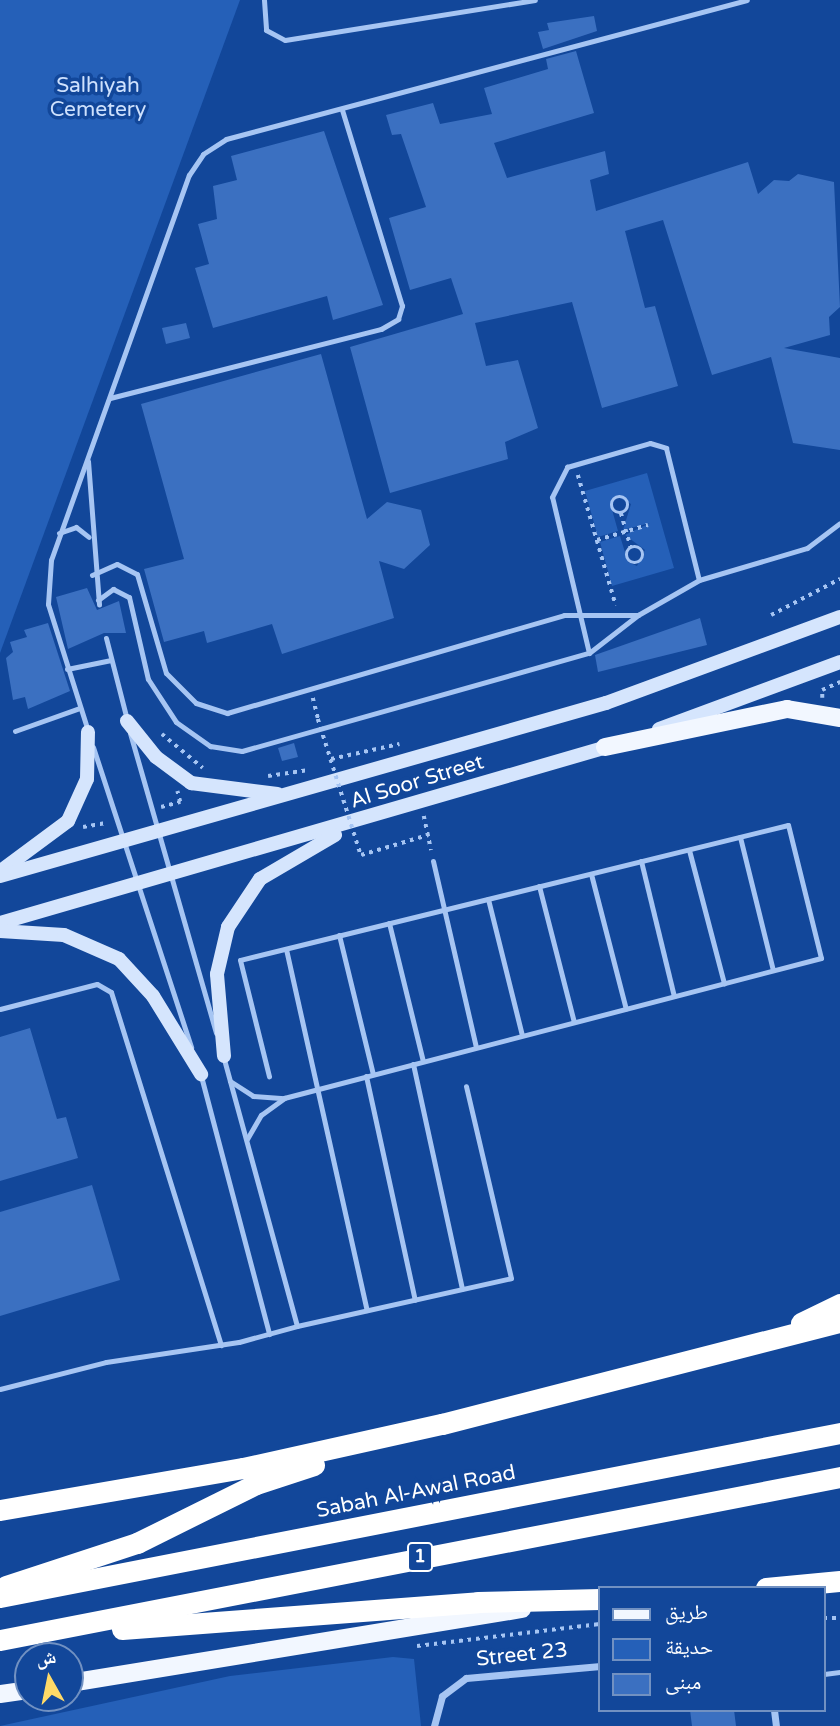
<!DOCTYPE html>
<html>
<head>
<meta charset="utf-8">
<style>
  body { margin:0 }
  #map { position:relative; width:840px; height:1726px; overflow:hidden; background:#12479a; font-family:"Varela Round","Noto Naskh Arabic",sans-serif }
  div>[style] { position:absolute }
  .green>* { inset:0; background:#2560b8 }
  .building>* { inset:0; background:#3b70c1 }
  .path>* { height:3.5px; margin-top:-1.75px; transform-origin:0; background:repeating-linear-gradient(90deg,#a6c5f3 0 3.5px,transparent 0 8.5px) }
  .path>.ring { margin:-1.75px; padding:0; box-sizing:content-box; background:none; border:3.5px solid #a6c5f3; border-radius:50% }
  .lane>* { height:5px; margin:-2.5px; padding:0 2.5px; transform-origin:2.5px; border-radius:2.5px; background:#a6c5f3 }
  .street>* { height:7px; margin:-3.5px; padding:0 3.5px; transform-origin:3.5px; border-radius:3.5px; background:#a6c5f3 }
  .secondary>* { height:14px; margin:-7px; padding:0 7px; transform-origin:7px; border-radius:7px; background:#d5e5fd }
  .primary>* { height:18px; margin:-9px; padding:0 9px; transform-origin:9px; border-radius:9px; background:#f2f7ff }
  .highway>* { height:21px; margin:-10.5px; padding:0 10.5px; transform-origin:10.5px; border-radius:10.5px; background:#fff }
  .path-bridge>* { height:3.5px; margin-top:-1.75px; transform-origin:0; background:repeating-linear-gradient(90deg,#a6c5f3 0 3.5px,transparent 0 8.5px) }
  span { translate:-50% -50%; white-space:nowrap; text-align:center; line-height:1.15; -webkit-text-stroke:7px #12479a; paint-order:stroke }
  .shield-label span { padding:2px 5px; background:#12479a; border:2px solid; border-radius:5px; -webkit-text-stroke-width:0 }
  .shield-label { font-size:19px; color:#fff; font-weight:700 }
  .park-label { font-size:21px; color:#cee1fd }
  .street-label { font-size:21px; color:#fff }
  .legend { position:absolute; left:598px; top:1586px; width:228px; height:126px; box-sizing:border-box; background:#12479a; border:2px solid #7191c2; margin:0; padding:9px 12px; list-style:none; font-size:21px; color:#fff }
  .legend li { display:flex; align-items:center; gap:14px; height:35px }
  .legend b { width:35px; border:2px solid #7191c2 }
  .north { position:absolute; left:14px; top:1642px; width:70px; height:70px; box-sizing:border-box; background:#12479a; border:2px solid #7191c2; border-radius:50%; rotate:351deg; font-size:19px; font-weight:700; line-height:28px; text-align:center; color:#fff }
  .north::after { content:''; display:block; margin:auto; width:24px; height:32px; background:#ffda68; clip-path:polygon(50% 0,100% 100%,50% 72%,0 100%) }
</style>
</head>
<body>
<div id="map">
  <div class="green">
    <div style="clip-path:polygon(0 0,240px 0,0 653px)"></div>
    <div style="clip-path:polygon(647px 473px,674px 568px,612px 586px,600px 542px,620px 536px,628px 562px,637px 566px,645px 550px,625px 535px,650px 523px,623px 530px,631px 504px,616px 496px,611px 506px,618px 531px,598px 537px,585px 491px)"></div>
    <div style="clip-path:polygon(393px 1657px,414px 1659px,421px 1726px,0 1726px,230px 1676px)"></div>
  </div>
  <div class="building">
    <div style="clip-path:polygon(594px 16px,597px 31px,543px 49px,538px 32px,549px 30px,547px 23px)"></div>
    <div style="clip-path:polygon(576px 51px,594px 113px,494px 143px,507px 178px,605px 151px,609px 174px,590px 180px,596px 211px,748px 162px,758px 194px,774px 180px,789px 181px,798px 174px,834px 182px,840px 307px,829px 317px,830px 335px,784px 348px,840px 358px,840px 450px,793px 443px,771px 357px,712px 375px,663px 220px,625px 231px,645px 308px,655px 306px,678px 386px,602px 408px,572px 302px,475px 323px,486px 366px,518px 360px,538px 428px,505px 442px,508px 459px,390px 493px,350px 347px,463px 314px,451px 278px,410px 290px,389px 218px,426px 207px,401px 134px,392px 135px,386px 115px,433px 103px,440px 124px,492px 114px,484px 88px,548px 69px,546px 59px)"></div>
    <div style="clip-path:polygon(324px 131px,383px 305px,333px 320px,327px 296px,213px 328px,195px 268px,209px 264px,198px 224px,217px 219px,213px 186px,237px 180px,231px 156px)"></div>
    <div style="clip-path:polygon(186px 323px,190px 338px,166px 344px,162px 328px)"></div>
    <div style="clip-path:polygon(321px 354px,367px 519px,387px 502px,421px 510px,430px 545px,404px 569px,379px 561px,394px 618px,282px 654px,272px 624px,207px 643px,204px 631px,164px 642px,144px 569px,184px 559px,141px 404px)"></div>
    <div style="clip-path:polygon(87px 588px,97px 610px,119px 601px,126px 633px,104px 633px,68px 649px,56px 597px)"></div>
    <div style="clip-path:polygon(700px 618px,707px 645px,598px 672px,595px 655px)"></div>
    <div style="clip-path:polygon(48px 623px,70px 691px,28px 709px,25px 697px,13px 700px,6px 658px,13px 652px,10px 642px,27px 637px,24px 630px)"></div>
    <div style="clip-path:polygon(294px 743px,298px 757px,282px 761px,278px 748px)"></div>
    <div style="clip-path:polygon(30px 1028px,57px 1119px,66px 1117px,78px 1158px,0 1181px,0 1037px)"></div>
    <div style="clip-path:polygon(92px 1185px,120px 1280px,0 1316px,0 1212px)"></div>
    <div style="clip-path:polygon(690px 1710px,734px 1710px,736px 1726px,692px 1726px)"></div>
  </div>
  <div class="path">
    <div style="left:578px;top:475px;width:136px;rotate:73.8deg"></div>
    <div class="ring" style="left:612px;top:497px;width:12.5px;height:12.5px"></div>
    <div style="left:621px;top:513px;width:37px;rotate:74deg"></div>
    <div style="left:597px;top:540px;width:53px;rotate:-16.4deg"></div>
    <div class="ring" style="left:627px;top:547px;width:12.5px;height:12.5px"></div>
    <div style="left:771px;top:615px;width:78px;rotate:-27.6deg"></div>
    <div style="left:313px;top:698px;width:21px;rotate:76deg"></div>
    <div style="left:822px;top:698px;width:8px;rotate:-90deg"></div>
    <div style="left:822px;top:690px;width:20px;rotate:-24deg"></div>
    <div style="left:162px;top:734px;width:53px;rotate:39.7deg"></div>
    <div style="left:331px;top:759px;width:70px;rotate:-12.4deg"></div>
    <div style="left:268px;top:776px;width:41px;rotate:-8.3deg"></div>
    <div style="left:161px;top:807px;width:20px;rotate:-15deg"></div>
    <div style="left:180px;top:802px;width:11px;rotate:-105deg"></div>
    <div style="left:424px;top:816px;width:35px;rotate:78deg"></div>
    <div style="left:83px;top:827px;width:23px;rotate:-10deg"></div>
    <div style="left:361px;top:855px;width:70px;rotate:-16.6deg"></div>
    <div style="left:824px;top:1618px;width:16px"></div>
    <div style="left:417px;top:1646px;width:184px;rotate:-6.9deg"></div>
    <div style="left:37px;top:1706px;width:30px;rotate:-8deg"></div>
  </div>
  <div class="lane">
    <div style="left:264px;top:0;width:30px;rotate:86deg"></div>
    <div style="left:266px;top:30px;width:21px;rotate:28deg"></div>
    <div style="left:285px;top:40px;width:253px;rotate:-9.1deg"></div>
    <div style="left:110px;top:398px;width:280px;rotate:-14.3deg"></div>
    <div style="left:381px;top:329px;width:20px;rotate:-30deg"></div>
    <div style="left:398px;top:319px;width:14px;rotate:-73deg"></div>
    <div style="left:402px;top:306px;width:205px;rotate:-107deg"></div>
    <div style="left:88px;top:461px;width:144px;rotate:85.6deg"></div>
    <div style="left:59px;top:533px;width:18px;rotate:-19deg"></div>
    <div style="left:76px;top:527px;width:16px;rotate:38deg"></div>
    <div style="left:92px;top:575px;width:27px;rotate:-24deg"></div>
    <div style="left:117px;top:564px;width:22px;rotate:27deg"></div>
    <div style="left:137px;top:574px;width:103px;rotate:73.7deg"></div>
    <div style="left:166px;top:673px;width:42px;rotate:45deg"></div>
    <div style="left:196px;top:703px;width:33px;rotate:18deg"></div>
    <div style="left:227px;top:713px;width:351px;rotate:-16.2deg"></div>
    <div style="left:564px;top:615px;width:74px"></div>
    <div style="left:98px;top:600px;width:19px;rotate:-36deg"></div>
    <div style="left:113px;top:589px;width:18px;rotate:27deg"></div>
    <div style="left:129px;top:597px;width:84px;rotate:77deg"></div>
    <div style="left:148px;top:679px;width:51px;rotate:56.9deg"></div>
    <div style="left:176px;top:722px;width:42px;rotate:35.2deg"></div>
    <div style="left:210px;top:746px;width:32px;rotate:9deg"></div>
    <div style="left:242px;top:751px;width:361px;rotate:-15.8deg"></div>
    <div style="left:589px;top:653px;width:62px;rotate:-37.8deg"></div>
    <div style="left:638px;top:615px;width:70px;rotate:-29.8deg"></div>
    <div style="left:699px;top:580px;width:113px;rotate:-16.5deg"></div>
    <div style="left:807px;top:548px;width:41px;rotate:-37.1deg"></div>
    <div style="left:106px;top:638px;width:85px;rotate:75.6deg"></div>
    <div style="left:589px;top:653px;width:160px;rotate:-103.3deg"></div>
    <div style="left:552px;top:497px;width:34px;rotate:-63deg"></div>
    <div style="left:567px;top:467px;width:86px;rotate:-16.1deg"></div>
    <div style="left:650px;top:443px;width:17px;rotate:17deg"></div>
    <div style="left:666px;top:448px;width:136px;rotate:76deg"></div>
    <div style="left:67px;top:669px;width:45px;rotate:-11.6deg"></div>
    <div style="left:15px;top:731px;width:69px;rotate:-19.5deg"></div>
    <div style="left:88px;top:731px;width:133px;rotate:-107.5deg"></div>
    <div style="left:48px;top:604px;width:44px;rotate:-86.1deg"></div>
    <div style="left:51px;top:560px;width:409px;rotate:-70.3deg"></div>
    <div style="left:189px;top:175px;width:25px;rotate:-56deg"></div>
    <div style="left:203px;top:154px;width:27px;rotate:-33deg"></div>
    <div style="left:226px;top:139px;width:539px;rotate:-14.94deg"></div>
    <div style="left:130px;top:733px;width:312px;rotate:74deg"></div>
    <div style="left:93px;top:747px;width:316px;rotate:71.9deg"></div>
    <div style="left:740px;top:837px;width:137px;rotate:76.1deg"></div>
    <div style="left:689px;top:850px;width:138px;rotate:75.3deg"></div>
    <div style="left:433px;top:861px;width:191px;rotate:77deg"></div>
    <div style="left:641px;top:861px;width:139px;rotate:76.3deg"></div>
    <div style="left:591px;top:874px;width:139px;rotate:75.5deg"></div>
    <div style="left:539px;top:886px;width:140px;rotate:75.6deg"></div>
    <div style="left:488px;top:899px;width:140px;rotate:76deg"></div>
    <div style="left:389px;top:923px;width:142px;rotate:76.2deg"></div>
    <div style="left:339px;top:935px;width:143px;rotate:76.3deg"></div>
    <div style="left:286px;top:949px;width:370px;rotate:77.4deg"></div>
    <div style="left:0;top:1009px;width:100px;rotate:-14.5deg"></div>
    <div style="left:97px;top:984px;width:16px;rotate:30deg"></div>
    <div style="left:111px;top:992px;width:370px;rotate:72.7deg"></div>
    <div style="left:413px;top:1064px;width:230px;rotate:77.7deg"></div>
    <div style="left:201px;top:1076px;width:267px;rotate:75.2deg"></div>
    <div style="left:366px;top:1076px;width:229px;rotate:77.7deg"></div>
    <div style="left:230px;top:1081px;width:27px;rotate:33deg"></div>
    <div style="left:253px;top:1096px;width:31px;rotate:4deg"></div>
    <div style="left:284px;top:1098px;width:555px;rotate:-14.61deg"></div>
    <div style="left:821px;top:958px;width:137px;rotate:-103.9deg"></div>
    <div style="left:788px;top:825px;width:564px;rotate:166.16deg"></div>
    <div style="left:240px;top:960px;width:120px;rotate:76deg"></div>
    <div style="left:247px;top:1139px;width:28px;rotate:-60deg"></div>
    <div style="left:261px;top:1115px;width:29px;rotate:-36deg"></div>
    <div style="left:297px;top:1326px;width:219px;rotate:-12.6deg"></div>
    <div style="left:511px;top:1278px;width:197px;rotate:-103.2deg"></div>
    <div style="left:0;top:1389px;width:109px;rotate:-14.3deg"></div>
    <div style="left:106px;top:1362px;width:134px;rotate:-8.6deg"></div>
    <div style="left:239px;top:1342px;width:60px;rotate:-15.4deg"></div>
    <div style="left:297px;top:1326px;width:277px;rotate:-105.3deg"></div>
    <div style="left:824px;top:1674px;width:16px;rotate:-7deg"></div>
  </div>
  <div class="street">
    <div style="left:774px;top:1710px;width:16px;rotate:83deg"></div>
    <div style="left:434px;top:1726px;width:31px;rotate:-75deg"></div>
    <div style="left:442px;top:1696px;width:30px;rotate:-37deg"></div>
    <div style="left:466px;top:1678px;width:135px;rotate:-5.1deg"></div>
  </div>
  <div class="secondary">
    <div style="left:127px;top:721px;width:46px;rotate:51.1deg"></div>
    <div style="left:156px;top:757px;width:44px;rotate:36.6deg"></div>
    <div style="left:191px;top:783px;width:87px;rotate:7.3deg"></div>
    <div style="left:659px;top:729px;width:193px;rotate:-20.3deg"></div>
    <div style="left:2px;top:870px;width:82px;rotate:-36.6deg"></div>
    <div style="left:68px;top:821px;width:46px;rotate:-65.7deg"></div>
    <div style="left:87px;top:779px;width:47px;rotate:-88.8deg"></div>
    <div style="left:0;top:876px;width:630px;rotate:-15.93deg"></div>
    <div style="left:606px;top:703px;width:249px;rotate:-20.2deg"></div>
    <div style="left:0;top:923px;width:639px;rotate:-16.17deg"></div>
    <div style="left:0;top:931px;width:64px;rotate:3.6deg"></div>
    <div style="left:64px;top:935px;width:60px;rotate:23.6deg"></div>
    <div style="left:119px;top:959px;width:50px;rotate:47.4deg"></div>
    <div style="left:153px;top:996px;width:92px;rotate:58.4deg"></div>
    <div style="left:224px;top:1056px;width:82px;rotate:-94.9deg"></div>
    <div style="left:217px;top:974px;width:48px;rotate:-76.8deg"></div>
    <div style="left:228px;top:927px;width:58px;rotate:-56.3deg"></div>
    <div style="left:260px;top:879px;width:87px;rotate:-30.4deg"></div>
  </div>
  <div class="primary">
    <div style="left:605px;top:747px;width:186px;rotate:-11.8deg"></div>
    <div style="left:787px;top:709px;width:54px;rotate:9.6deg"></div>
    <div style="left:70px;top:1683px;width:458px;rotate:-9.3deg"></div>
    <div style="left:0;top:1694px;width:28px;rotate:-8deg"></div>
  </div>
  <div class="highway">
    <div style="left:801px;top:1323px;width:43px;rotate:-26deg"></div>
    <div style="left:0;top:1510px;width:247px;rotate:-9.8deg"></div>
    <div style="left:243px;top:1468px;width:204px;rotate:-12.5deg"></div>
    <div style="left:442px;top:1424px;width:411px;rotate:-14.4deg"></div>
    <div style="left:6px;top:1586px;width:138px;rotate:-18.2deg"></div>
    <div style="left:137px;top:1543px;width:133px;rotate:-26.4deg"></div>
    <div style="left:256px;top:1484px;width:61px;rotate:-18.1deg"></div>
    <div style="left:766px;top:1588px;width:74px;rotate:-5.4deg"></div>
    <div style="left:0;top:1597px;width:856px;rotate:-11.05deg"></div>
    <div style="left:122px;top:1629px;width:357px;rotate:-4.3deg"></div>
    <div style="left:478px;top:1602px;width:122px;rotate:-1.4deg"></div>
    <div style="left:0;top:1640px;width:856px;rotate:-10.98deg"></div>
  </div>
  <div class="path-bridge">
    <div style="left:318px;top:719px;width:143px;rotate:72.5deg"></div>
  </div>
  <div class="shield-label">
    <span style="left:420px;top:1557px">1</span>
  </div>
  <div class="park-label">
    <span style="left:98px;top:98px">Salhiyah<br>Cemetery</span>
  </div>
  <div class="street-label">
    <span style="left:417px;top:782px;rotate:-17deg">Al Soor Street</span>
    <span style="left:416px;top:1492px;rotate:-11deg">Sabah Al-Awal Road</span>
    <span style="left:522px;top:1655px;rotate:-6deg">Street 23</span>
  </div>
  <ul class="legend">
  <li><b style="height:9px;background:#f2f7ff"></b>طريق</li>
  <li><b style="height:19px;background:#2560b8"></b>حديقة</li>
  <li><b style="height:19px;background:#3b70c1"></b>مبنى</li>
  </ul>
  <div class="north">ش</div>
</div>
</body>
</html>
